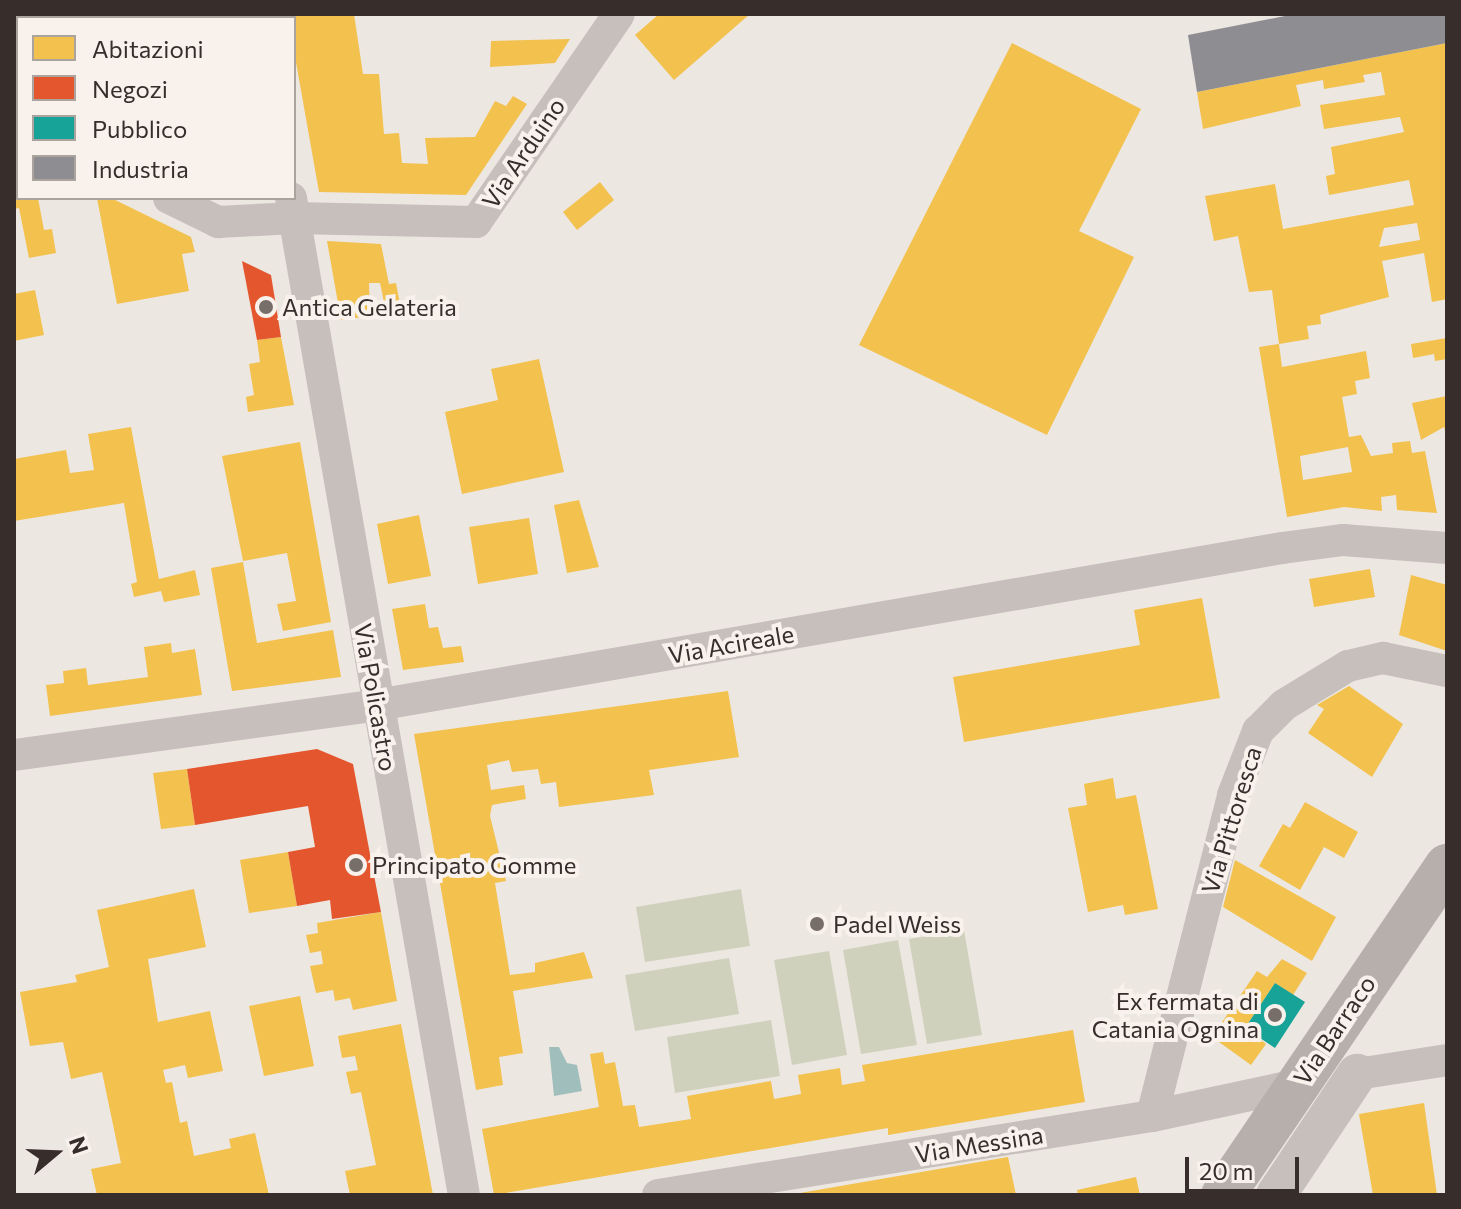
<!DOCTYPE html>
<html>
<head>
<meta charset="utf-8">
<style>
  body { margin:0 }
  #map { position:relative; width:1461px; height:1209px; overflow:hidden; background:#ede7e2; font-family:Commissioner,sans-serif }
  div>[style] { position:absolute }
  .green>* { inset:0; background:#cfd1bd }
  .water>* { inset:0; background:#a0bebb }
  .homes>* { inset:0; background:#f2c14e }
  .shops>* { inset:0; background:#e4572e }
  .public>* { inset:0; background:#17a398 }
  .industry>* { inset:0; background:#8d8d92 }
  .minor>* { height:32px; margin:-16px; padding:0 16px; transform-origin:16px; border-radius:16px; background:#c6bfbb }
  .tertiary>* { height:40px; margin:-20px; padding:0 20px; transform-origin:20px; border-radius:20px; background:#c6bfbb }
  .secondary>* { height:44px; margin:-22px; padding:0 22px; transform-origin:22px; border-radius:22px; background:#b6afac }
  .dots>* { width:22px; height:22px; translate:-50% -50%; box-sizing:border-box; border:4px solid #f9f1eb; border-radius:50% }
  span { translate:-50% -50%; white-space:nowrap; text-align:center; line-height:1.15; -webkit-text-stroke:8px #f9f1eb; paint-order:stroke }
  .street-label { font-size:24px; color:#372d2a }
  .poi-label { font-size:24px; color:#372d2a }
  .left { translate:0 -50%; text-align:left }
  .right { translate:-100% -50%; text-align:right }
  .frame { position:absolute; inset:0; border:16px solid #372d2a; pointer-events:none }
  .legend { position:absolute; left:16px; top:16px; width:280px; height:184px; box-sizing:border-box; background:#f9f1eb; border:2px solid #aba39e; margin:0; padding:10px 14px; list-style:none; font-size:24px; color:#372d2a }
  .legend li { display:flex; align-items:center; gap:16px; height:40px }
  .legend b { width:40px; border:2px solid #aba39e }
  .north { position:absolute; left:16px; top:1113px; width:80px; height:80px; -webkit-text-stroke:6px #f9f1eb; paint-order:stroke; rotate:71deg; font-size:22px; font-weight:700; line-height:32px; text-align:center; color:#372d2a }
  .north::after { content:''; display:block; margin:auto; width:28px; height:36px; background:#372d2a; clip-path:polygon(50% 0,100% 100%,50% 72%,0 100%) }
  .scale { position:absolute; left:1185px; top:1157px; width:114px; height:36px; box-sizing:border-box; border:4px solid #372d2a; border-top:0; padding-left:10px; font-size:24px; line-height:28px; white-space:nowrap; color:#372d2a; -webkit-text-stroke:6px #f9f1eb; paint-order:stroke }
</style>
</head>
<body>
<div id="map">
  <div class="green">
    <div style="clip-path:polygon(741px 889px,750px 946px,645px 962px,636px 907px)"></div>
    <div style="clip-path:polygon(964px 930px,982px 1035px,927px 1044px,909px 939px)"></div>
    <div style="clip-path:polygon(898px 940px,917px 1045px,861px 1054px,843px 950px)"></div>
    <div style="clip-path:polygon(829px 951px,847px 1055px,792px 1065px,774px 960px)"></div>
    <div style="clip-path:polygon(729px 958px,739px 1014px,635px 1031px,625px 975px)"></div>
    <div style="clip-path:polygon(771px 1020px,780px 1076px,675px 1093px,667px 1037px)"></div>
  </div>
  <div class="water">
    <div style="clip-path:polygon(549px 1047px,559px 1047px,567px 1063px,577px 1065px,582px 1091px,554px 1096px)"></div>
  </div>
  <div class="homes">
    <div style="clip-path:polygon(164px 14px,227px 14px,228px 18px,165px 18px)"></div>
    <div style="clip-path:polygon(288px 14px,354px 14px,363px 74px,379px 74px,384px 134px,399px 133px,402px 163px,428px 164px,425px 138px,475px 137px,495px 101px,506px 106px,513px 96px,527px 104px,466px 195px,319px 192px,294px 51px,294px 18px)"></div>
    <div style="clip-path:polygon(659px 14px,750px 14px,674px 80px,635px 35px)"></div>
    <div style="clip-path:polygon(14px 27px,18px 29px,18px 90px,14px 88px)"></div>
    <div style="clip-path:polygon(570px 39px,555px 63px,490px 67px,491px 41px)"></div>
    <div style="clip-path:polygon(1012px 43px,1141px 109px,1079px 231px,1134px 257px,1047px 435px,859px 345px)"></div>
    <div style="clip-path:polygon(evenodd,1447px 43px,1447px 299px,1432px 302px,1424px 253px,1382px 261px,1389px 297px,1320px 315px,1321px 324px,1307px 326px,1309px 339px,1279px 344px,1282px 367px,1366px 351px,1370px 378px,1355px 381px,1357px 394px,1342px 397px,1349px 437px,1361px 435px,1371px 456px,1393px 453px,1392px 443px,1410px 441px,1412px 453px,1425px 451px,1437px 513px,1397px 510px,1396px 495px,1381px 497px,1382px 511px,1344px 507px,1287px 517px,1259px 347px,1279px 344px,1272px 290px,1249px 292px,1238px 236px,1214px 241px,1205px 196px,1275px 184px,1283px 229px,1414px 205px,1409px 180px,1329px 195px,1326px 176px,1335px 174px,1331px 147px,1404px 132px,1400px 117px,1324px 129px,1320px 105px,1385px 95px,1381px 72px,1363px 75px,1365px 82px,1324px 89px,1323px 80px,1296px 85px,1301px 106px,1203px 129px,1197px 92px,1447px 43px,1417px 223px,1420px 240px,1379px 247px,1384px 228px,1417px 223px,1447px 43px,1348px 447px,1352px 472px,1303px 480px,1300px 456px,1348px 447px)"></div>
    <div style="clip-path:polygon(14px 151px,18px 198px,38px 198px,44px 230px,52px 229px,56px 253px,29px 258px,19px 208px,14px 209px)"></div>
    <div style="clip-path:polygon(600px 182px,614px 200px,577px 230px,563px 212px)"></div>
    <div style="clip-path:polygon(97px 198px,111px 198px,191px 237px,195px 252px,182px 254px,189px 291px,117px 304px)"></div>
    <div style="clip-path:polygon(327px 241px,381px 244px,389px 284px,396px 283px,400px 304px,385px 307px,380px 283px,369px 283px,370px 316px,341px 320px)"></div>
    <div style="clip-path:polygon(35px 290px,44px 335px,14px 341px,14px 294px)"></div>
    <div style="clip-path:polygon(281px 337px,294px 405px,248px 412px,246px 397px,254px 395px,249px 364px,260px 362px,257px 340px)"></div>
    <div style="clip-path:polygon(1447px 338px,1447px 359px,1435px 361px,1434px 354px,1413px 358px,1411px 344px)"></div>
    <div style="clip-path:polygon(539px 359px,564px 472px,462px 494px,445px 412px,498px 400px,491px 369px)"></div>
    <div style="clip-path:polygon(1447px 396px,1447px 437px,1444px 427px,1421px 440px,1412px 403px)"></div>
    <div style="clip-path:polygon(131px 427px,159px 579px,195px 570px,200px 595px,164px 602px,161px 591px,134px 597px,131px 584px,137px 582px,124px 503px,14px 521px,14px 459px,66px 450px,70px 473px,94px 470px,88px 434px)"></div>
    <div style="clip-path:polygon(300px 442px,331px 622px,283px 631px,277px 604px,296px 601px,287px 553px,243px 561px,222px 456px)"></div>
    <div style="clip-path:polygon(579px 500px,599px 567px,567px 573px,554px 505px)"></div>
    <div style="clip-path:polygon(419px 515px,431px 576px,388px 584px,377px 524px)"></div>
    <div style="clip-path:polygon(529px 518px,538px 574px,478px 584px,469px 527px)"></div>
    <div style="clip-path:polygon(243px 562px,257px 643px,333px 630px,341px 677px,232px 691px,211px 568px)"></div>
    <div style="clip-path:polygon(1370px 569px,1375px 597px,1314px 607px,1309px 579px)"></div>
    <div style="clip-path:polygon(1411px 575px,1447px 585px,1447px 651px,1399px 635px)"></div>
    <div style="clip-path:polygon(1202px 598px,1220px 698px,964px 742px,953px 677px,1140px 645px,1134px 610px)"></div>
    <div style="clip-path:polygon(425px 604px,429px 628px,438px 627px,443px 648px,461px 646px,464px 662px,403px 670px,392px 609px)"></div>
    <div style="clip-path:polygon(171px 643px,172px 653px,195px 649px,202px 695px,50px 716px,46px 685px,64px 683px,63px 671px,86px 668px,88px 685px,148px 677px,144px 647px)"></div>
    <div style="clip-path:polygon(1349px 686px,1403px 724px,1372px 777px,1308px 733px,1324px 709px,1317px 705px)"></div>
    <div style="clip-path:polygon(728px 691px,739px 757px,649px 770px,654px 795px,559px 807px,556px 782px,541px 784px,538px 769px,512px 772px,509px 760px,487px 765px,491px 790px,524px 785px,526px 799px,492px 805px,490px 816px,506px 881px,495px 883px,510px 975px,535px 972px,535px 963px,584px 952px,593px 978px,513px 991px,523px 1053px,499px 1057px,503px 1085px,476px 1090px,414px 734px)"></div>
    <div style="clip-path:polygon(187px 769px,195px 825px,161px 829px,153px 773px)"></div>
    <div style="clip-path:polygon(1113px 778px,1116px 799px,1136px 795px,1158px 909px,1125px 915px,1123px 905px,1088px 912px,1068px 808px,1087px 805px,1084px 784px)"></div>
    <div style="clip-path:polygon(1305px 802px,1358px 832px,1344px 858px,1324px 847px,1300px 890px,1259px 866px,1283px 824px,1290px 828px)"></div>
    <div style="clip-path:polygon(288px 852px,297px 906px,249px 913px,240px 860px)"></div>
    <div style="clip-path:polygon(1235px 860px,1336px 917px,1312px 961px,1223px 907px)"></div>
    <div style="clip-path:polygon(194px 889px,206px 947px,148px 959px,158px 1022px,210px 1011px,223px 1071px,188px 1078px,185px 1065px,163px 1070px,166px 1083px,172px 1082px,180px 1123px,187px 1121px,194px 1156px,231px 1148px,229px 1139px,255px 1133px,269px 1195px,97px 1195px,91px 1169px,121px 1163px,102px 1072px,71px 1079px,63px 1042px,30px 1046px,20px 992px,77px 982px,75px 975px,109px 967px,97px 910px)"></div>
    <div style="clip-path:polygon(381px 912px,397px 1001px,353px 1010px,350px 998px,335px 1001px,333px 990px,316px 993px,310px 966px,323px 964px,321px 951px,310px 953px,306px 935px,318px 933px,317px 923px)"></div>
    <div style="clip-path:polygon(1282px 959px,1307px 973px,1293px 995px,1275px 983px,1245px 1028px,1266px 1044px,1251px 1065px,1212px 1037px,1257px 971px,1267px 977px)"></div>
    <div style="clip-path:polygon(300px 996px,314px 1066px,264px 1076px,249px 1006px)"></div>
    <div style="clip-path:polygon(401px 1024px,433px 1195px,350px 1195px,345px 1171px,376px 1165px,361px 1092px,351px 1094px,346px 1072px,358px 1070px,355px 1056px,342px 1058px,338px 1036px)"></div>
    <div style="clip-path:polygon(1073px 1030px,1085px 1102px,888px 1135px,888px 1128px,494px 1195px,482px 1129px,599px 1107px,590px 1054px,603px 1052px,605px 1064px,615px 1062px,623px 1106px,635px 1105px,639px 1127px,691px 1119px,687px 1096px,771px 1081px,774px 1099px,801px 1094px,798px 1075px,840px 1068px,842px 1085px,865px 1081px,862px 1065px)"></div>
    <div style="clip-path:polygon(1424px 1103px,1437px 1195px,1373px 1195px,1359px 1114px)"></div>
    <div style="clip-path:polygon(1008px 1157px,1016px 1195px,800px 1195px,800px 1193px)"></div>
    <div style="clip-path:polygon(1136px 1177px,1140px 1195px,1078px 1195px,1077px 1190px)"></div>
  </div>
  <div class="shops">
    <div style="clip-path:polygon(242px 261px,271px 275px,281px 337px,257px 340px)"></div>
    <div style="clip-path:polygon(317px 749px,353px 764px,381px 912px,332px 919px,330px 900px,297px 906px,288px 852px,315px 847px,308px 806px,195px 825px,187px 769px)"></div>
  </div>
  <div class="public">
    <div style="clip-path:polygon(1275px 983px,1305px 1002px,1275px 1048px,1245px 1028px)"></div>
  </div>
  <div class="industry">
    <div style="clip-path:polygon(1295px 14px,1447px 14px,1447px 43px,1197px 92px,1188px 35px)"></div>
  </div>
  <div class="minor">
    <div style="left:259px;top:14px;width:4px;rotate:76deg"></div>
    <div style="left:14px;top:122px;width:4px;rotate:27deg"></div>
    <div style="left:169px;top:198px;width:55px;rotate:26.1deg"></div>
    <div style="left:218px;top:222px;width:77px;rotate:-3deg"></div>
    <div style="left:295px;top:218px;width:181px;rotate:1.3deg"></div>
    <div style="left:476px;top:222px;width:252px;rotate:-55.5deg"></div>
    <div style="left:291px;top:198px;width:1012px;rotate:80.16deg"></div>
    <div style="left:14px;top:755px;width:366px;rotate:-7.8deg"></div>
    <div style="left:377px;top:705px;width:919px;rotate:-9.84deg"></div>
    <div style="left:1282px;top:548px;width:62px;rotate:-7.5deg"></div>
    <div style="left:1343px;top:540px;width:104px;rotate:4.4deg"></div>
    <div style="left:1357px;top:1074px;width:91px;rotate:-8.8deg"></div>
    <div style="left:1152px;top:1116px;width:331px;rotate:-75.8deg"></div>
    <div style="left:1233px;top:795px;width:69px;rotate:-68.7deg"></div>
    <div style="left:1258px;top:731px;width:37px;rotate:-45deg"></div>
    <div style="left:1284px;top:705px;width:75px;rotate:-31.4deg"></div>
    <div style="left:1348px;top:666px;width:36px;rotate:-13deg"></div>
    <div style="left:1383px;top:658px;width:65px;rotate:11.5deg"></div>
    <div style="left:658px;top:1195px;width:500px;rotate:-9.09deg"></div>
    <div style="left:1152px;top:1116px;width:148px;rotate:-12.1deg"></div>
  </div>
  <div class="tertiary">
    <div style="left:1276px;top:1195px;width:146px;rotate:-56.2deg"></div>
  </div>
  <div class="secondary">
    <div style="left:1223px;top:1195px;width:398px;rotate:-55.8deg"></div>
  </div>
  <div class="dots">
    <div style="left:266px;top:307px;background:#776e6a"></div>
    <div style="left:356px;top:865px;background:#776e6a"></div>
    <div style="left:817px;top:924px;background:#776e6a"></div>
    <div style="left:1275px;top:1015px;background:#776e6a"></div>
  </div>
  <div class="street-label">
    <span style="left:523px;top:153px;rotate:-56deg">Via Arduino</span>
    <span style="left:731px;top:644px;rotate:-10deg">Via Acireale</span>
    <span style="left:376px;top:697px;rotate:80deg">Via Policastro</span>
    <span style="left:1231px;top:820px;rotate:-73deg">Via Pittoresca</span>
    <span style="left:1334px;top:1030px;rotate:-56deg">Via Barraco</span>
    <span style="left:979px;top:1144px;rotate:-9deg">Via Messina</span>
  </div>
  <div class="poi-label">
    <span class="left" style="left:282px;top:307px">Antica Gelateria</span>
    <span class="left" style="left:372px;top:865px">Principato Gomme</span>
    <span class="left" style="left:833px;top:924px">Padel Weiss</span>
    <span class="right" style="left:1259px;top:1015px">Ex fermata di<br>Catania Ognina</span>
  </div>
  <div class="frame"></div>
  <ul class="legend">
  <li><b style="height:22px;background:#f2c14e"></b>Abitazioni</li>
  <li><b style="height:22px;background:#e4572e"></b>Negozi</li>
  <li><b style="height:22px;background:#17a398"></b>Pubblico</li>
  <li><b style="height:22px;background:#8d8d92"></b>Industria</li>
  </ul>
  <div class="north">N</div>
  <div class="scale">20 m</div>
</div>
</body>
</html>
